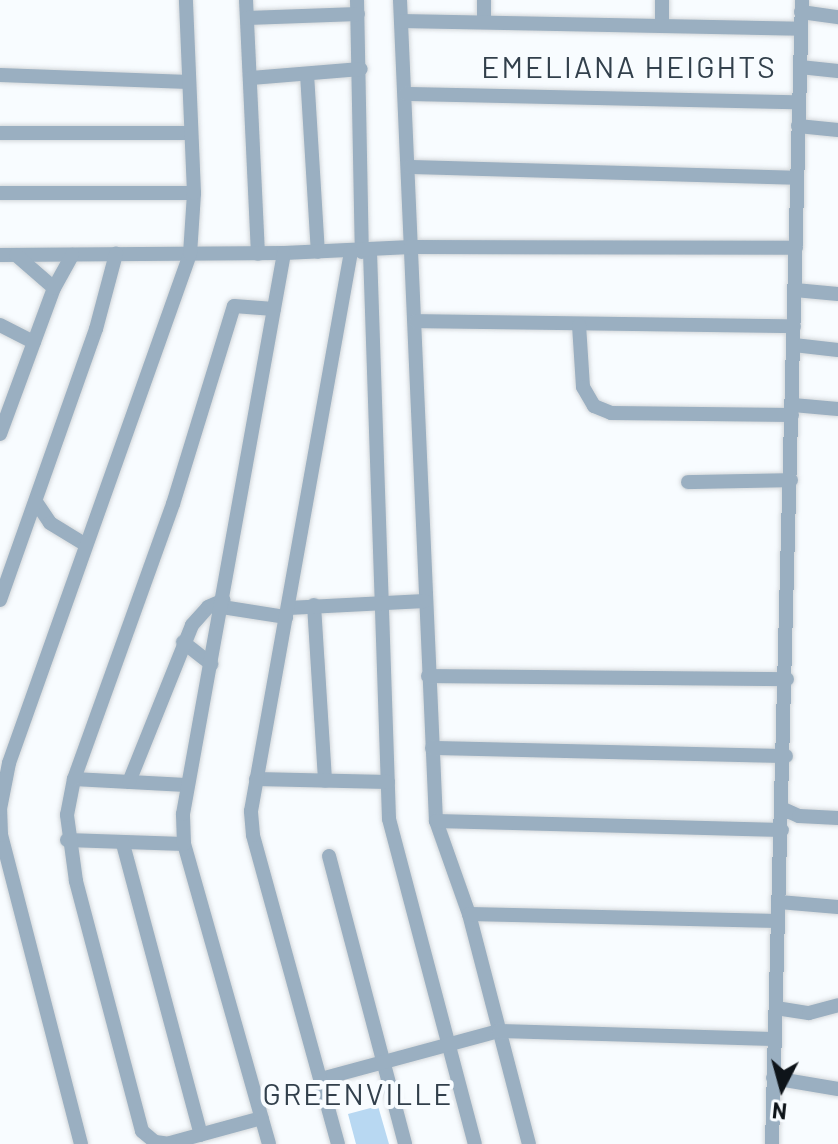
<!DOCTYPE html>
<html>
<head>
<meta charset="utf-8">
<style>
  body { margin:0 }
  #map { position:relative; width:838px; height:1144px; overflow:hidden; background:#f8fcff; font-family:Barlow,sans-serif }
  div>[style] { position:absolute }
  .green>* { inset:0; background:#b8d8f2 }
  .roads { filter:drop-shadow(0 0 2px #d3d7da) drop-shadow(0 0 2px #d3d7da) }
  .minor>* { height:14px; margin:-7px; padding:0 7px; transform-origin:7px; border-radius:7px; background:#9aafc1 }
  span { translate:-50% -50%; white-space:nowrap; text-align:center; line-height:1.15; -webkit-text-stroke:8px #f8fcff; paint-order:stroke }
  .neighbourhood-label { font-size:30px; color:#32404c; letter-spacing:2px }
  .north { position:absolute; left:742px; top:1048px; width:80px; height:80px; -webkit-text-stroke:6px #f8fcff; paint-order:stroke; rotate:186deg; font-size:22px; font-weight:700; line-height:32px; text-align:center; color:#0e1419 }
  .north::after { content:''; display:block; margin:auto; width:28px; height:36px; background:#0e1419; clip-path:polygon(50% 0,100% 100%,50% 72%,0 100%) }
</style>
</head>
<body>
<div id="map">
  <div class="green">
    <div style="clip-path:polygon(378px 1106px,389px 1144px,356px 1144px,348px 1114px)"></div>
  </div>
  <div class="roads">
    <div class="minor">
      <div style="left:246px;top:0;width:254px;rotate:87.3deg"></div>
      <div style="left:357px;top:0;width:252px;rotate:88.9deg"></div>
      <div style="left:400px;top:0;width:822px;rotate:87.49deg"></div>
      <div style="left:436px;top:821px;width:99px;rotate:70.5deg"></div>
      <div style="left:469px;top:914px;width:238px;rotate:75.4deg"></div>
      <div style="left:662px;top:0;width:24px;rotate:90deg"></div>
      <div style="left:801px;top:12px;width:37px;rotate:8deg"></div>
      <div style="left:247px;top:18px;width:111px;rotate:-2.1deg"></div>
      <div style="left:484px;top:20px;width:20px;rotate:-90deg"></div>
      <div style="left:401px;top:21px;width:400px;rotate:1.1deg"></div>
      <div style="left:800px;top:67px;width:38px;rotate:6deg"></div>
      <div style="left:307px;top:74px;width:178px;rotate:86.5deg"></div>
      <div style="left:0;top:75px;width:189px;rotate:2.1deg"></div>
      <div style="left:251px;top:78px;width:110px;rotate:-4.7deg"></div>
      <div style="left:405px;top:94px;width:394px;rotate:1.2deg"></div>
      <div style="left:798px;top:126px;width:40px;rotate:5.7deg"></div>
      <div style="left:0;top:133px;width:191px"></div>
      <div style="left:410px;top:167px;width:387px;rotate:1.6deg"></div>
      <div style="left:0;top:193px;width:194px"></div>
      <div style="left:370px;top:252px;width:567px;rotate:88.08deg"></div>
      <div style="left:389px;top:819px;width:336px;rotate:75.2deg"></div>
      <div style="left:0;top:255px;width:284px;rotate:-0.4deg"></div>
      <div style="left:284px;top:253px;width:127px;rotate:-2.7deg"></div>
      <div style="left:411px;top:247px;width:385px;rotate:0.1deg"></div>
      <div style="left:16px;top:255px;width:50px;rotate:41deg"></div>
      <div style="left:795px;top:290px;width:43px;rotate:5.3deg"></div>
      <div style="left:416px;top:321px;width:378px;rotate:0.8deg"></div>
      <div style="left:0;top:325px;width:38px;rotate:27deg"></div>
      <div style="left:579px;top:325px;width:62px;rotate:86.3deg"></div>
      <div style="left:583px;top:387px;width:22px;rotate:60deg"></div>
      <div style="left:594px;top:406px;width:18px;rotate:22deg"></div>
      <div style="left:611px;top:413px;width:181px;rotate:0.6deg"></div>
      <div style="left:794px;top:345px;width:44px;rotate:6.5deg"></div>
      <div style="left:793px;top:405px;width:45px;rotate:5.1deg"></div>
      <div style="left:0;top:434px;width:156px;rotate:-69.7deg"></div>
      <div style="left:54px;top:288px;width:38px;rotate:-61deg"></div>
      <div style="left:688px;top:482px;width:103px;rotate:-1.1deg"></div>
      <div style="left:36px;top:502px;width:25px;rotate:56deg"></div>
      <div style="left:50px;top:523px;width:42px;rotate:31.4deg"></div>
      <div style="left:0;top:600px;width:288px;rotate:-70.5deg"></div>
      <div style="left:96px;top:329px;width:78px;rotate:-75.1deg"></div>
      <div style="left:314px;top:605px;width:176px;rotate:86.4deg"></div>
      <div style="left:222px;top:607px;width:65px;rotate:8.9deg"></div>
      <div style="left:288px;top:608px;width:137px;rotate:-2.9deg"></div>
      <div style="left:183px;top:642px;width:36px;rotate:38deg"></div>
      <div style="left:428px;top:676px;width:359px;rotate:0.5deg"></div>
      <div style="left:432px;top:748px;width:354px;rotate:1.3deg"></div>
      <div style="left:74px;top:779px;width:112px;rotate:3.1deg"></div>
      <div style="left:256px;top:779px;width:132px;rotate:1.3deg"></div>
      <div style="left:129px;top:782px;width:169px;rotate:-68.1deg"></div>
      <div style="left:192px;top:625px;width:24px;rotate:-48deg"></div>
      <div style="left:208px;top:607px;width:17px;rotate:-24deg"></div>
      <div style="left:783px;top:809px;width:17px;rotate:24deg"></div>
      <div style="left:799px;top:816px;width:39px;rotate:3deg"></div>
      <div style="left:436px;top:821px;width:346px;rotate:1.5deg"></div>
      <div style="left:67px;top:840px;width:117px;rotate:2deg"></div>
      <div style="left:123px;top:844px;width:301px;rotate:75deg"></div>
      <div style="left:329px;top:856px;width:298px;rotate:75.2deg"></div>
      <div style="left:779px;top:902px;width:59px;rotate:4.8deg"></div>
      <div style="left:469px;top:914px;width:309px;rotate:1.3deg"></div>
      <div style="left:776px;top:1008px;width:33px;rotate:9deg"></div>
      <div style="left:809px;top:1013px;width:30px;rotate:-15deg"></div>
      <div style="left:773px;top:1078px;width:66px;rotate:9.6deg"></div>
      <div style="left:321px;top:1079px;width:184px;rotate:-15.1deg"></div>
      <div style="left:499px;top:1031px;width:275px;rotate:1.7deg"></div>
      <div style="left:170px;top:1143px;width:95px;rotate:-15.2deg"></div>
      <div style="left:81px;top:1144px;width:319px;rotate:-104.5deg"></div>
      <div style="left:1px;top:835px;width:26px;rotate:-92deg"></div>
      <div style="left:0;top:809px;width:47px;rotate:-78.9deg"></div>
      <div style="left:9px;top:763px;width:540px;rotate:-70.42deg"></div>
      <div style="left:190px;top:254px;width:61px;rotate:-86.2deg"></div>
      <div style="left:194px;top:193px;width:193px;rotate:-92.4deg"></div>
      <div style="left:170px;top:1144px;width:15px;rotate:-172deg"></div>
      <div style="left:155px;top:1142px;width:17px;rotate:-140deg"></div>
      <div style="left:142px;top:1131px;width:259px;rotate:-104.8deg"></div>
      <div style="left:76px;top:881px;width:67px;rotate:-97.8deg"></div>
      <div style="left:67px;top:815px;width:37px;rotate:-79deg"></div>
      <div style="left:74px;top:779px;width:292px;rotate:-70.2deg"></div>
      <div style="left:173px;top:504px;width:207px;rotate:-72.9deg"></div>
      <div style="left:234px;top:306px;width:40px;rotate:4.3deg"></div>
      <div style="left:269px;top:1144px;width:312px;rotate:-105.8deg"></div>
      <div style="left:184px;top:844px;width:30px;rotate:-92deg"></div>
      <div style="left:183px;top:814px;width:570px;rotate:-79.79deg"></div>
      <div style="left:338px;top:1144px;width:320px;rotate:-105.4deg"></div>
      <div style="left:253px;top:835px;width:24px;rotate:-95deg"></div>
      <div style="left:251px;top:811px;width:568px;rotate:-79.86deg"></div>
      <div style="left:772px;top:1144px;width:1144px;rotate:-88.5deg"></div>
    </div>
  </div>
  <div class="neighbourhood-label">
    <span style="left:629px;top:66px">EMELIANA HEIGHTS</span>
    <span style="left:358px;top:1093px">GREENVILLE</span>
  </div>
  <div class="north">N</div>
</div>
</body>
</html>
